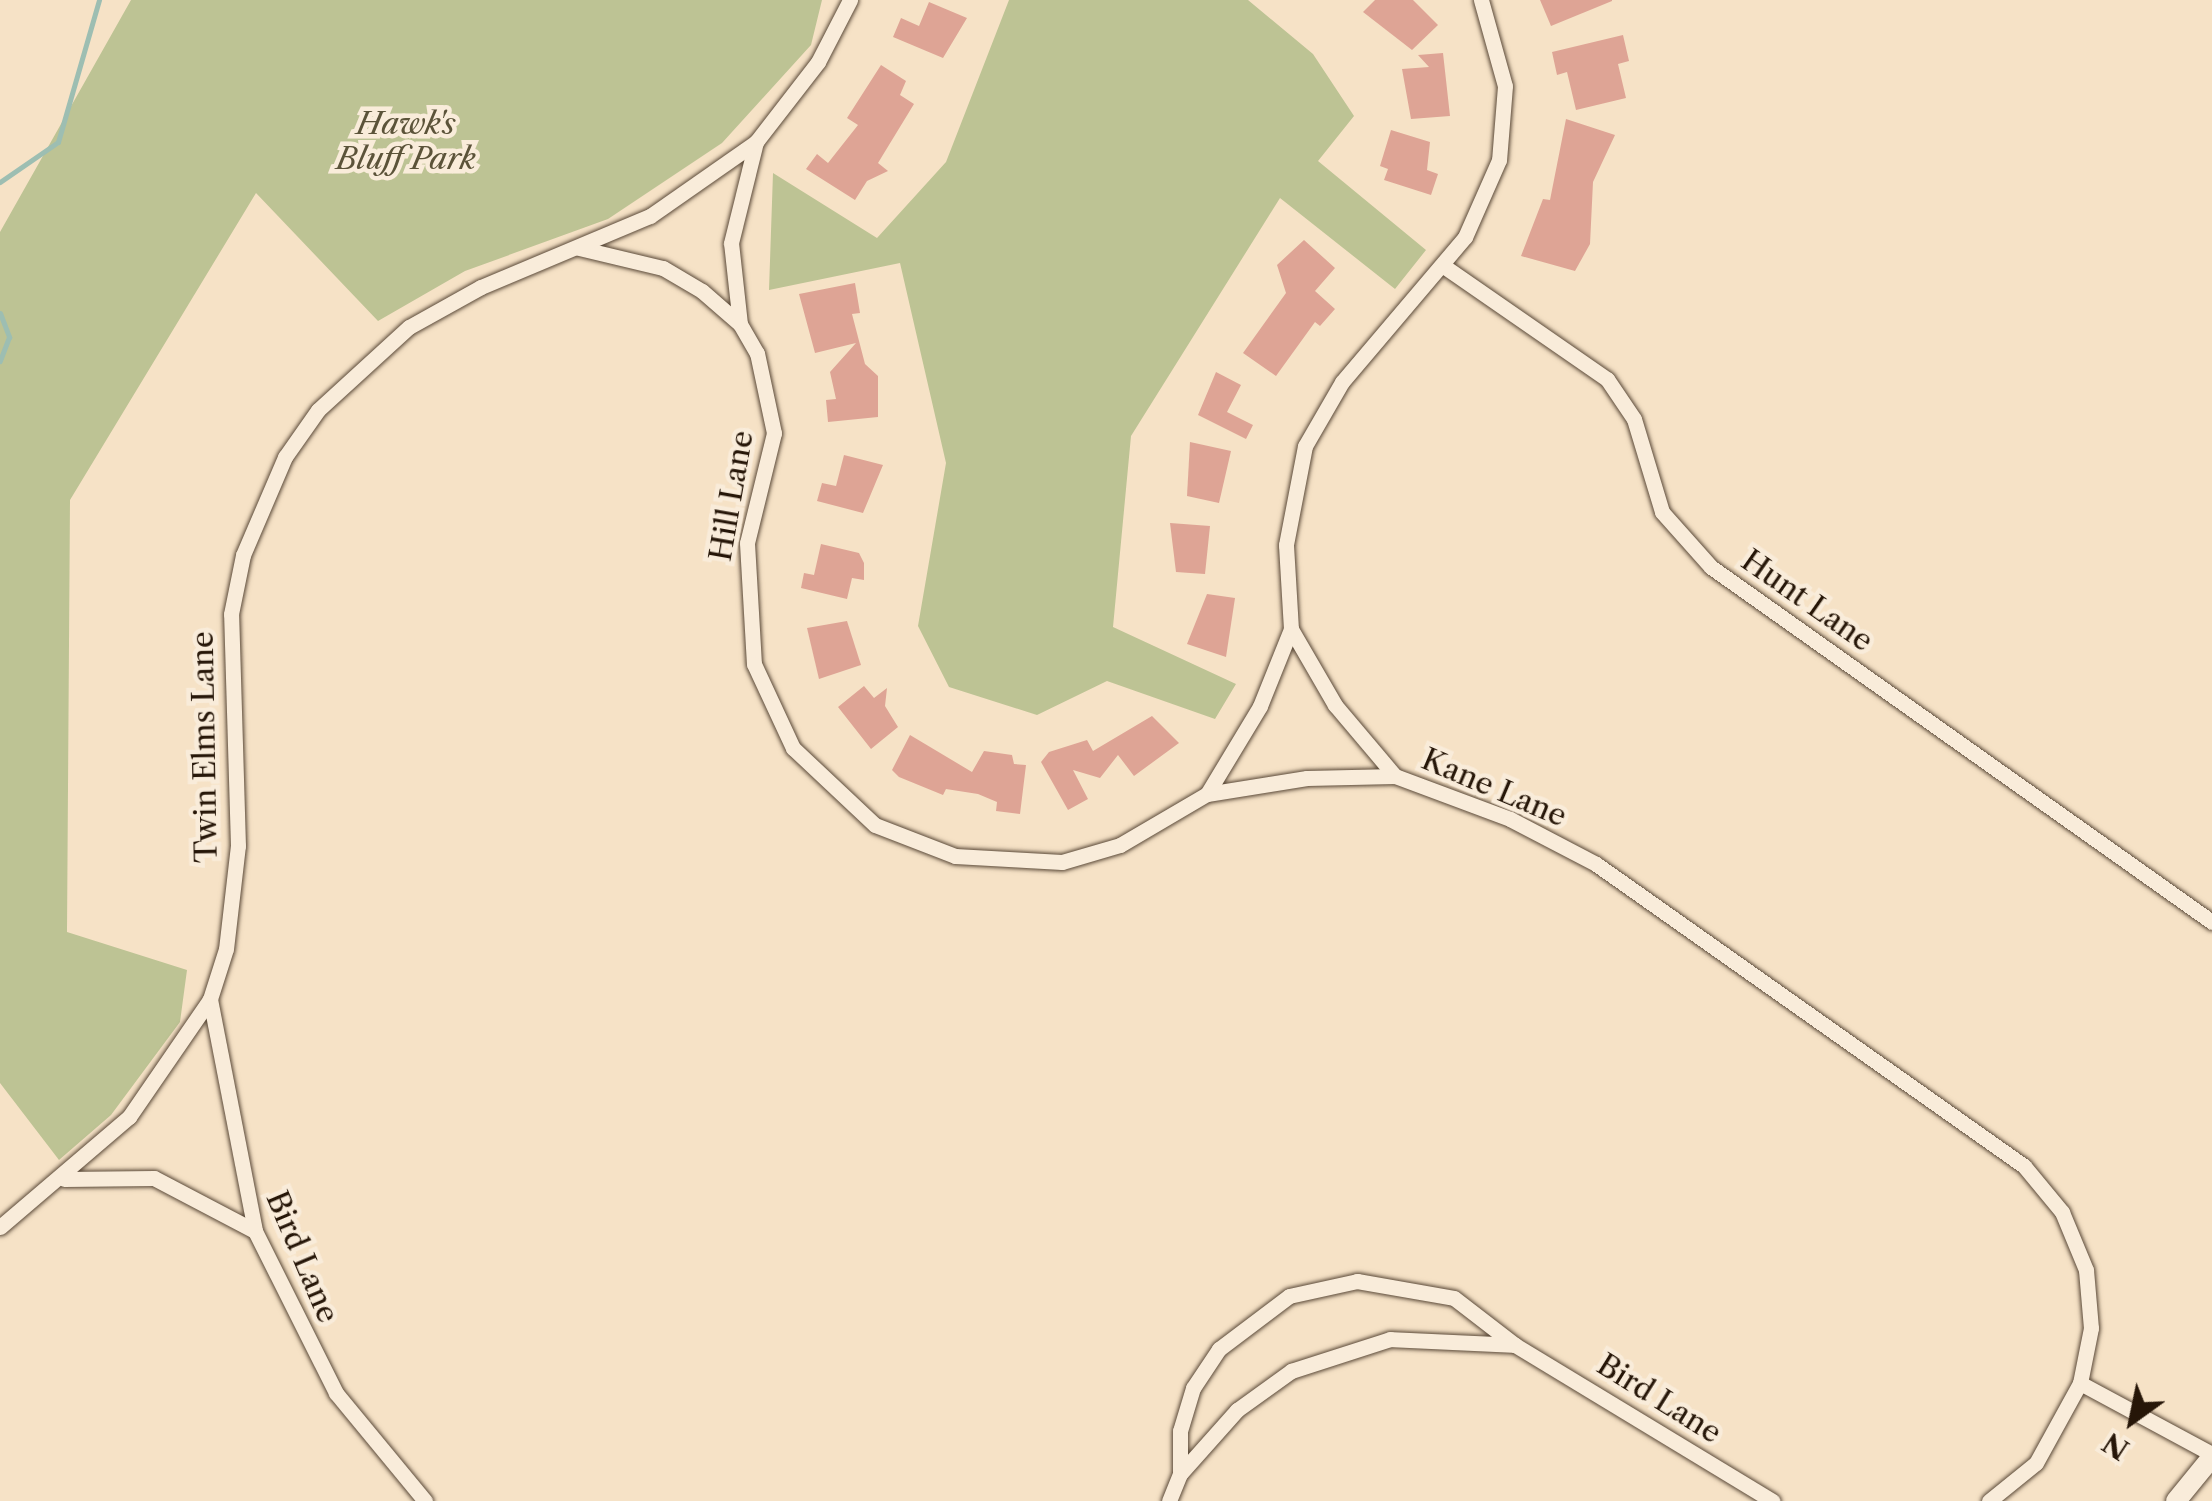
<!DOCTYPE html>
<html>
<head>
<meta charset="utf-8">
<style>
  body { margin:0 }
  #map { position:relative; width:2212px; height:1501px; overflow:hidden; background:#f6e2c6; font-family:"Libre Caslon Text",serif }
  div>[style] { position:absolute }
  .green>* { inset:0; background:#bdc394 }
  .stream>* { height:5px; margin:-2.5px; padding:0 2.5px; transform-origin:2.5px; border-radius:2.5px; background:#9dbeb2 }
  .building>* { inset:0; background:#dea495 }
  .roads { filter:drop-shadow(0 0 2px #5a4938) drop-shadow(0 0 2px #5a4938) }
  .minor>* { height:15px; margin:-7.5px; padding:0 7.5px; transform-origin:7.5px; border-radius:7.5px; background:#f9ecda }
  .tertiary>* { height:20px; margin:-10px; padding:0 10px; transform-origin:10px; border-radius:10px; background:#f9ecda }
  span { translate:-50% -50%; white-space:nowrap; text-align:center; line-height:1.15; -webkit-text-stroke:9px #f9ecda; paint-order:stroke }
  .park-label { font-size:30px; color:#5b5339; font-style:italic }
  .street-label { font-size:30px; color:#261608 }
  .north { position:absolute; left:2082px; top:1371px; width:100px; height:100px; -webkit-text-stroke:8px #f9ecda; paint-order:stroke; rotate:213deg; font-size:28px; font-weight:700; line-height:40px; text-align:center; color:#261608 }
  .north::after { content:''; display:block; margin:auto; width:35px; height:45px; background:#261608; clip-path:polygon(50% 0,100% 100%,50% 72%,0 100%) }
</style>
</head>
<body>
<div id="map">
  <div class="green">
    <div style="clip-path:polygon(131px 0,822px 0,811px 45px,722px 143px,608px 219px,465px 271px,378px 321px,256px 193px,70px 500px,67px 932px,187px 970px,180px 1022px,111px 1115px,59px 1160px,0 1083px,0 232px)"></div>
    <div style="clip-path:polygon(1009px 0,1248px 0,1313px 54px,1354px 116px,1318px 161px,1426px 250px,1395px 289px,1280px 198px,1131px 436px,1113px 627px,1236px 684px,1215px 719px,1107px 681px,1037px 715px,949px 687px,918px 626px,946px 463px,900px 263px,769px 290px,773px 173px,877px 238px,946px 162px)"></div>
  </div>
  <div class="stream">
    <div style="left:0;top:182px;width:70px;rotate:-34.6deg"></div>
    <div style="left:58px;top:142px;width:148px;rotate:-73.9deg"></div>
    <div style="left:0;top:313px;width:26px;rotate:69deg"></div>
    <div style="left:9px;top:337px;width:26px;rotate:111deg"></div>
  </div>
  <div class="building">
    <div style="clip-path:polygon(1375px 0,1413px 0,1438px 25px,1412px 50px,1363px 12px)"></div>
    <div style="clip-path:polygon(1540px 0,1612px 0,1612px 1px,1551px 26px)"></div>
    <div style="clip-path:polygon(929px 2px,967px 18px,943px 58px,893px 37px,901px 18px,919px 26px)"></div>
    <div style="clip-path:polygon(1623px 35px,1629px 61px,1618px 64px,1626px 98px,1576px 110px,1567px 72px,1557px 75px,1552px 52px)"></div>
    <div style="clip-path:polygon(1443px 53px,1450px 116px,1411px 119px,1402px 69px,1429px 67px,1418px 55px)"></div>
    <div style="clip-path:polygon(881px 65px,906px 81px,900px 95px,914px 104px,878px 163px,888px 171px,867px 181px,855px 200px,806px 169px,817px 154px,828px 163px,858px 125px,847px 118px)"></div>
    <div style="clip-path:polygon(1566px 119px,1615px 135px,1593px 182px,1590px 244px,1575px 271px,1521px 256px,1543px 199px,1550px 200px)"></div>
    <div style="clip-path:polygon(1391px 130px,1430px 142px,1427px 170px,1438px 174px,1431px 195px,1384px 180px,1388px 169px,1380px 166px)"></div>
    <div style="clip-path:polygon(1304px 240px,1335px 268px,1315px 291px,1335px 309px,1320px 326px,1315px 322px,1276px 376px,1243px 353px,1286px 293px,1277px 265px)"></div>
    <div style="clip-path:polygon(855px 283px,860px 313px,852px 314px,865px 364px,878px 376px,878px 417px,828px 422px,826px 400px,836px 399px,830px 372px,856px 343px,815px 353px,799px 294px)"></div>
    <div style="clip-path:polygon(1216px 372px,1241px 385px,1227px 412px,1253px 425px,1246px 439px,1198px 415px)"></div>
    <div style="clip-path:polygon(1190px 442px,1231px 451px,1219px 503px,1187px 496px)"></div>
    <div style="clip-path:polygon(844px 455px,883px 465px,863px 513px,817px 501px,822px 483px,836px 486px)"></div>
    <div style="clip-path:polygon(1170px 523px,1210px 526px,1205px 574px,1176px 572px)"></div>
    <div style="clip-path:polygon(821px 544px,859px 553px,864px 563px,864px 580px,852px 578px,847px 599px,801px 588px,804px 573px,814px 575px)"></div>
    <div style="clip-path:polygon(1207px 594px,1235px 598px,1226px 657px,1187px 644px)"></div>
    <div style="clip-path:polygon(847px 621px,861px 665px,819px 679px,807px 628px)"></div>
    <div style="clip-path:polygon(864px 686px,874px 698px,887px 688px,885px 706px,898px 727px,871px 749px,838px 707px)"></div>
    <div style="clip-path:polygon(1152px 716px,1179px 743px,1134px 776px,1118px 755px,1100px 778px,1073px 770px,1088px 799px,1068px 810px,1041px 762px,1049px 752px,1087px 740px,1093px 751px)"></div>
    <div style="clip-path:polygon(910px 735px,972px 772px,984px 751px,1012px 755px,1014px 764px,1026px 765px,1020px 814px,996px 811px,997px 802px,978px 794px,946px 789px,943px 795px,899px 777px,892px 770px)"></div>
  </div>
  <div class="roads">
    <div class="minor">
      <div style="left:1481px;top:0;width:89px;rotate:74.4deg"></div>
      <div style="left:1505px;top:86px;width:74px;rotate:94.6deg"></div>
      <div style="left:1499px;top:160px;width:84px;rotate:113.8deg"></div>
      <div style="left:1465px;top:237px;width:190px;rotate:130.3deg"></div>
      <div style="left:1342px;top:382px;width:74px;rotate:120deg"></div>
      <div style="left:1305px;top:446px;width:101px;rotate:100.9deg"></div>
      <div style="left:1286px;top:545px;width:84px;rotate:86.6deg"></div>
      <div style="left:1291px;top:629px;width:88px;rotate:59.9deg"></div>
      <div style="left:1335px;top:705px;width:93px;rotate:49.8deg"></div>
      <div style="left:1395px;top:776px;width:123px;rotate:20.5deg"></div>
      <div style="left:1510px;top:819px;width:97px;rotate:27.6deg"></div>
      <div style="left:1596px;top:864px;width:524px;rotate:35.21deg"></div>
      <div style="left:2024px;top:1166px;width:60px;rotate:50.4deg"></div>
      <div style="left:2062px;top:1212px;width:63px;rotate:67.5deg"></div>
      <div style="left:2086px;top:1270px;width:58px;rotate:85.1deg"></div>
      <div style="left:2091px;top:1328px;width:56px;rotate:101.3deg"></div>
      <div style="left:2080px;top:1383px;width:150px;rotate:28.3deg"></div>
      <div style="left:579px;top:248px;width:86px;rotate:13.4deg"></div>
      <div style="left:663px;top:268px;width:45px;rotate:30.5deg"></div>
      <div style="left:702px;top:291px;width:50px;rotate:41deg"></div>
      <div style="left:740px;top:324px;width:34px;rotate:60deg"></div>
      <div style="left:757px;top:353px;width:82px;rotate:78deg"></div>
      <div style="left:774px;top:433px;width:113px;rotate:103.8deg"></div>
      <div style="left:747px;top:543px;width:121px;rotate:86.7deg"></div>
      <div style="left:754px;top:664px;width:93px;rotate:65.1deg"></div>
      <div style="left:793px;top:748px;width:112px;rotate:43.2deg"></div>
      <div style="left:875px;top:825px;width:86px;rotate:21.2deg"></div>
      <div style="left:955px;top:856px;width:107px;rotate:3.2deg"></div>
      <div style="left:1062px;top:862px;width:60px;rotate:-16.3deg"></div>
      <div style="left:1120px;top:845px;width:101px;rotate:-30.4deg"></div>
      <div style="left:1207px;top:794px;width:101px;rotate:-9.1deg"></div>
      <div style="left:1307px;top:778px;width:88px;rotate:-1.3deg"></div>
      <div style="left:1445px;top:267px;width:197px;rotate:34.7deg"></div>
      <div style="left:1607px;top:379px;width:48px;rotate:56deg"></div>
      <div style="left:1634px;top:419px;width:97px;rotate:73.2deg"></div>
      <div style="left:1662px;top:512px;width:74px;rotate:48.3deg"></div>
      <div style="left:1711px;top:567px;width:614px;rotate:35.32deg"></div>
      <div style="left:740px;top:324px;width:81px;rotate:-96.3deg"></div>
      <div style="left:731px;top:243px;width:104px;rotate:-76.1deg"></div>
      <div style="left:1207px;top:794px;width:103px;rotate:-58.9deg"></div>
      <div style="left:1260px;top:706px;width:83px;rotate:-68.1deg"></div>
      <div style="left:210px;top:999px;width:236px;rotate:79deg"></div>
      <div style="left:255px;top:1231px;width:181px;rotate:63.4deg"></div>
      <div style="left:336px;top:1393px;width:140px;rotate:50.5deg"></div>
      <div style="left:64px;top:1179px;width:90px;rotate:-0.6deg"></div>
      <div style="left:154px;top:1178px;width:114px;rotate:27.7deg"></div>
      <div style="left:0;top:1227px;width:170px;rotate:-40.5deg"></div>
      <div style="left:129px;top:1117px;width:143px;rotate:-55.5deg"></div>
      <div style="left:210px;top:999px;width:52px;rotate:-72.3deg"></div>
      <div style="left:226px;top:949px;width:104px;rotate:-83.4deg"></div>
      <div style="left:238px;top:846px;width:232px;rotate:-91.7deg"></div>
      <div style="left:231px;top:614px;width:60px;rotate:-78.5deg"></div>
      <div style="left:243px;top:555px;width:107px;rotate:-66.8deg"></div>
      <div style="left:285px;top:457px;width:57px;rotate:-54.9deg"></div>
      <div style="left:318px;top:410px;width:123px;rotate:-42.4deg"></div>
      <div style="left:409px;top:327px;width:82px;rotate:-29.1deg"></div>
      <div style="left:481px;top:287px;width:183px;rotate:-22.8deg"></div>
      <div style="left:650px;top:216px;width:129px;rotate:-34.9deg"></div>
      <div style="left:756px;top:142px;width:101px;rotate:-52.2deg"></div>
      <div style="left:818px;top:62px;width:70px;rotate:-62.7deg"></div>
      <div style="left:1180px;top:1474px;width:43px;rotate:-90deg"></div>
      <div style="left:1180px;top:1431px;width:45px;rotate:-73.2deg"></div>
      <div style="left:1193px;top:1388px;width:47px;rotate:-56.3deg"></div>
      <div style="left:1219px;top:1349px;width:88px;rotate:-37.1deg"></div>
      <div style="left:1289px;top:1296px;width:70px;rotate:-12.4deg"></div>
      <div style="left:1357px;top:1281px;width:98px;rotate:9.9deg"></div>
      <div style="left:1454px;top:1298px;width:77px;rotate:37.6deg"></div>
      <div style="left:1515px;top:1345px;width:301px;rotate:31.2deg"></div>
      <div style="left:1169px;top:1501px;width:29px;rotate:-68deg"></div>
      <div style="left:1180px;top:1474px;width:86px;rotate:-48.3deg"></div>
      <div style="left:1237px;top:1410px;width:67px;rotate:-35.8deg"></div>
      <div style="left:1291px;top:1371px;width:104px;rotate:-17.9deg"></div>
      <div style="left:1390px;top:1339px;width:125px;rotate:2.7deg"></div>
      <div style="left:1989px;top:1501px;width:60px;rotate:-39deg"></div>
      <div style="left:2036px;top:1463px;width:91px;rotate:-61.2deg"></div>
    </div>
    <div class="tertiary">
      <div style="left:2176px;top:1501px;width:57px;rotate:-50.7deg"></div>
    </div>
  </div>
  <div class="park-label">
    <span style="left:406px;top:141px">Hawk's<br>Bluff Park</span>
  </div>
  <div class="street-label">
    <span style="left:732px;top:496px;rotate:-80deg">Hill Lane</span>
    <span style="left:1807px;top:601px;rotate:35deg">Hunt Lane</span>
    <span style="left:205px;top:747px;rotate:-91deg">Twin Elms Lane</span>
    <span style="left:1494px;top:788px;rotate:23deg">Kane Lane</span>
    <span style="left:302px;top:1257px;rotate:67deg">Bird Lane</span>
    <span style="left:1659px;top:1399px;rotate:32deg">Bird Lane</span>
  </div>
  <div class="north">N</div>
</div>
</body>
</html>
